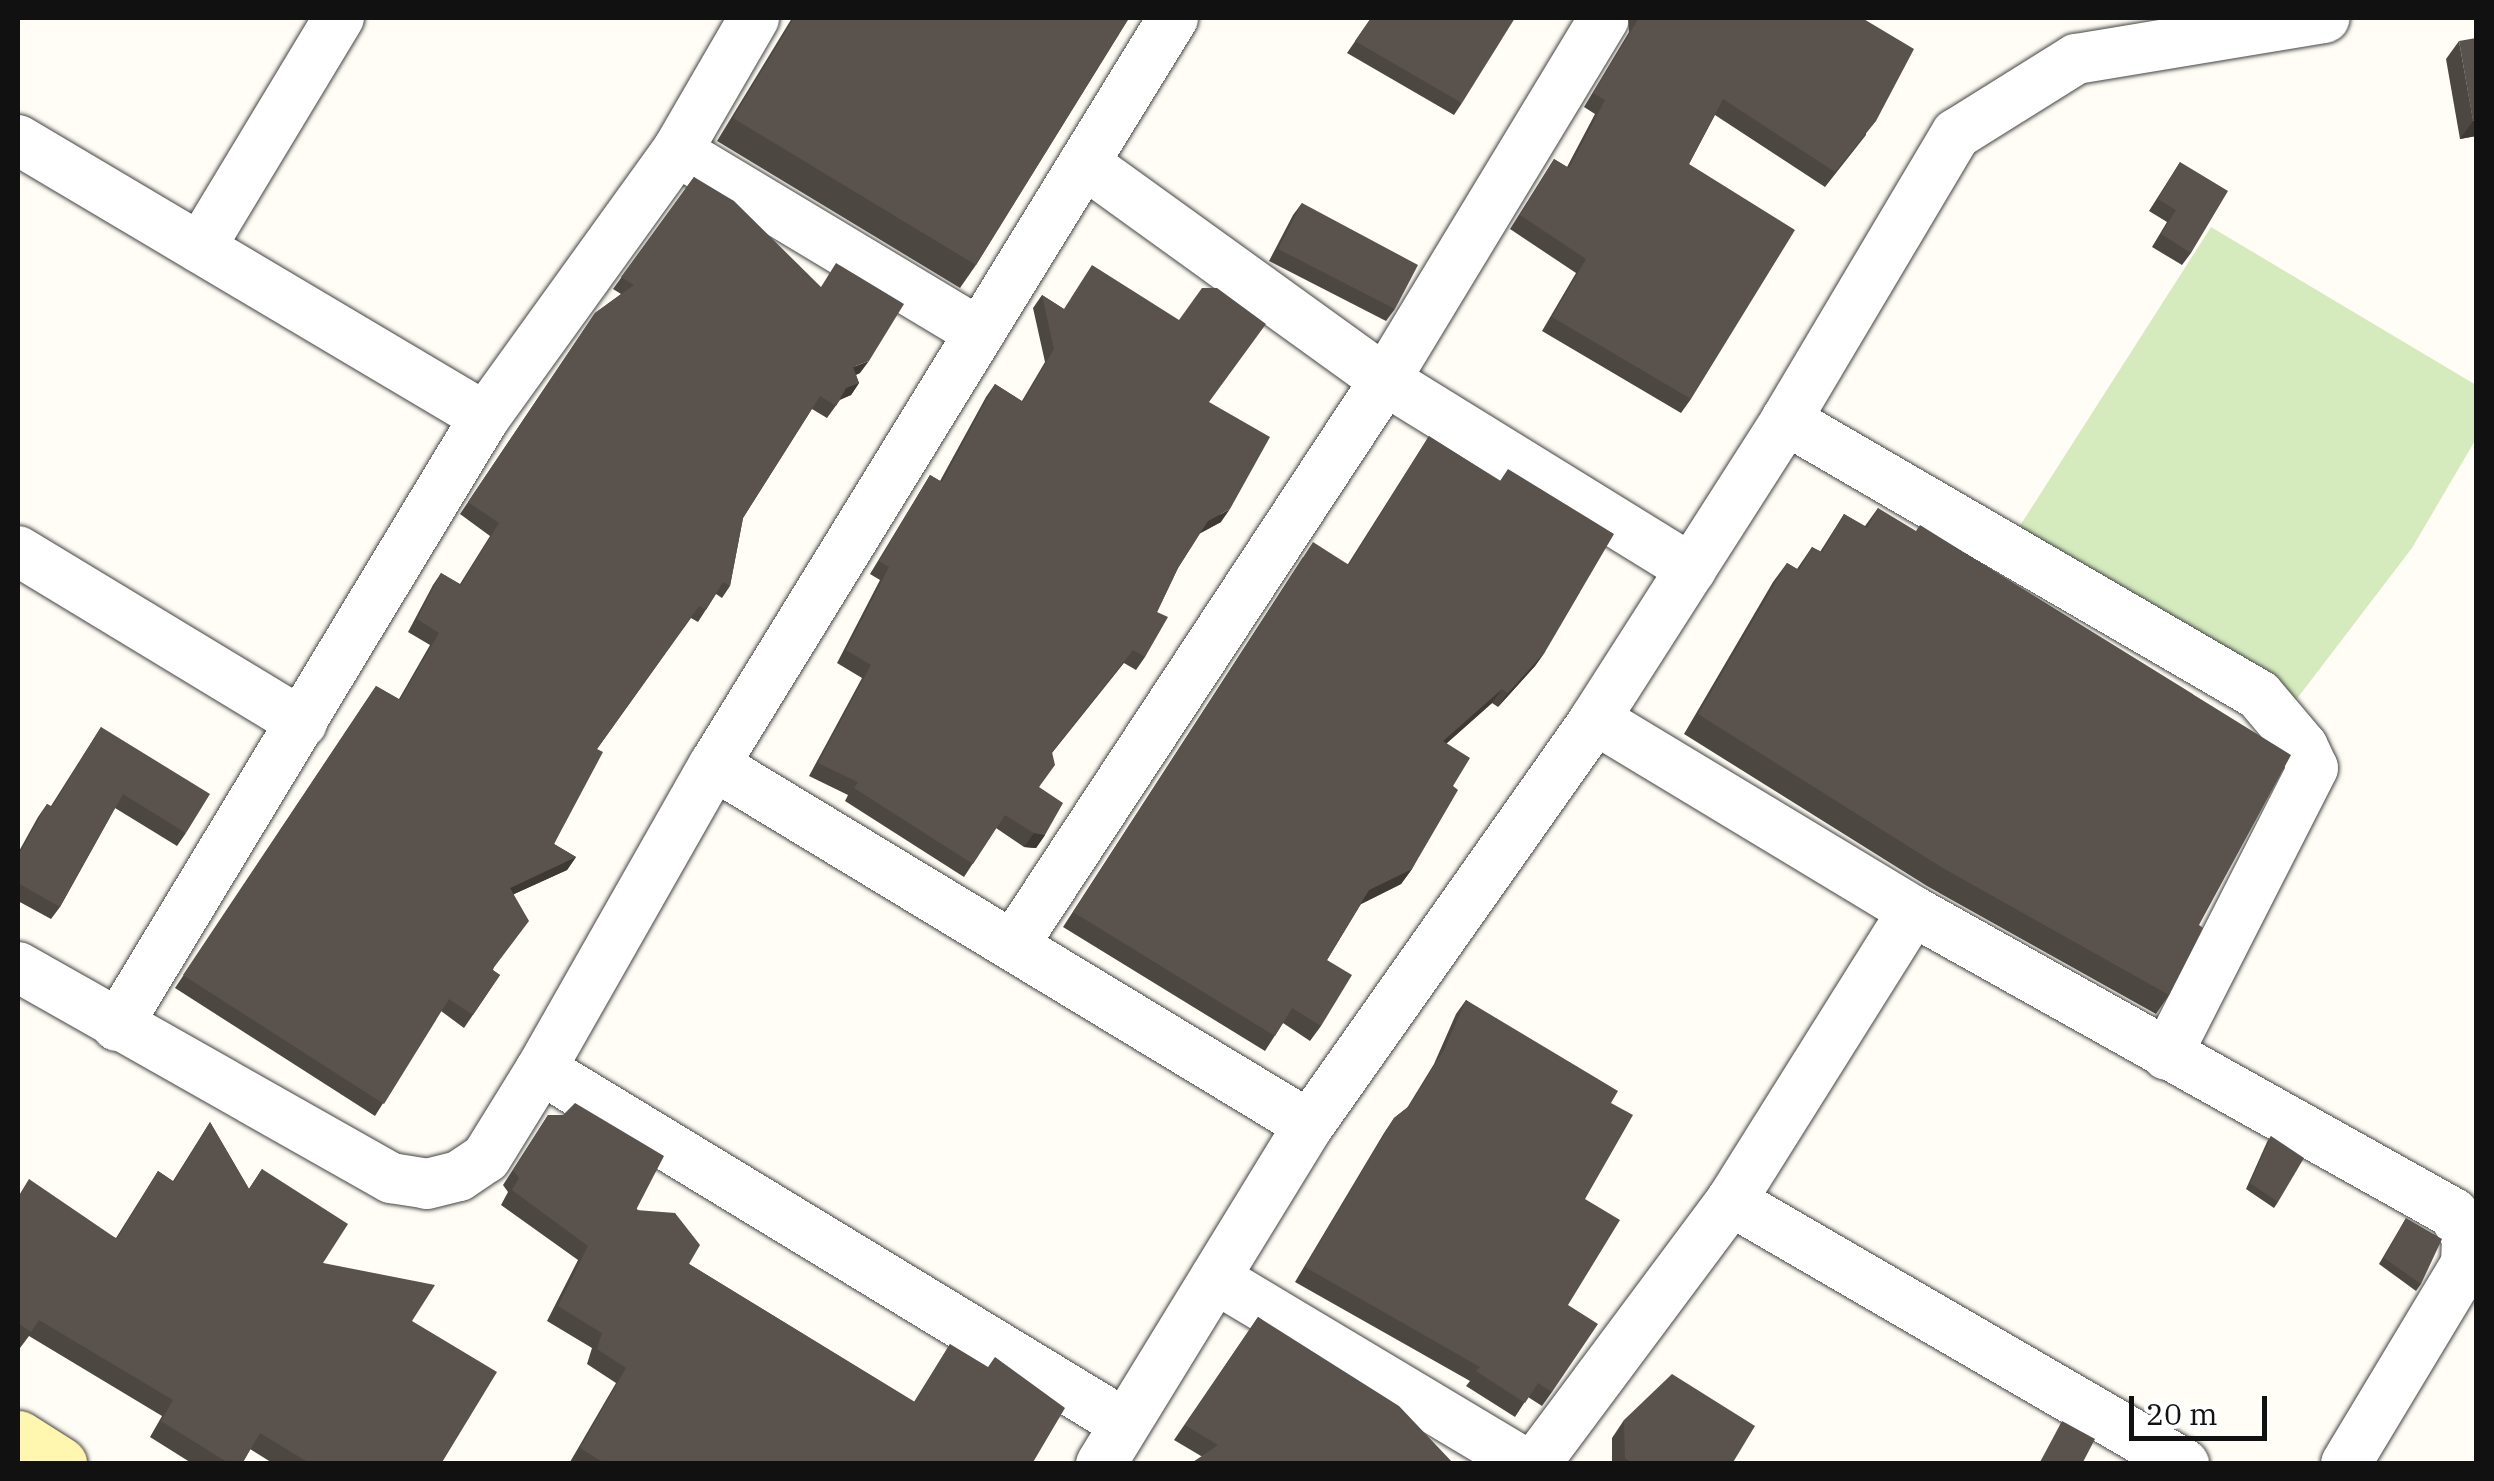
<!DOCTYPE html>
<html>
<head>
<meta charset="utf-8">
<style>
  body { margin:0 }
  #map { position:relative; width:2494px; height:1481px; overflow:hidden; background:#fffdf5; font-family:"IBM Plex Serif",serif }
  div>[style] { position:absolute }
  .green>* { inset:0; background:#d5ebbd }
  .roads { filter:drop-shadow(0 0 2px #444) drop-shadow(0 0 2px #444) }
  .street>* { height:50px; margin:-25px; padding:0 25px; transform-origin:25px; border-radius:25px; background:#fff }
  .secondary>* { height:55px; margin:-27.5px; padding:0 27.5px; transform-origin:27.5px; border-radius:27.5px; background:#fff6b0 }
  .wall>* { inset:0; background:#4d4742 }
  .shaded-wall>* { inset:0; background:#3f3936 }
  .building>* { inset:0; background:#5a524d }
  span { translate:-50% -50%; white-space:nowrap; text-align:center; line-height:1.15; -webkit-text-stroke:10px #fff; paint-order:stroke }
  .frame { position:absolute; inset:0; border:20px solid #111; pointer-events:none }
  .scale { position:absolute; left:2129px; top:1396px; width:138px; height:45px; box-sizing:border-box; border:5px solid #111; border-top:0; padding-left:12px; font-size:30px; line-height:35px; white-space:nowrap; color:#111; -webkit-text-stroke:8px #fff; paint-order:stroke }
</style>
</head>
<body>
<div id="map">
  <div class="green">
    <div style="clip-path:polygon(2211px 227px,2476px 385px,2476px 439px,2412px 548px,2283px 717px,2007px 546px)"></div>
  </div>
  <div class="roads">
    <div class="street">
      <div style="left:18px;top:140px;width:543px;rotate:30.67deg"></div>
      <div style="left:677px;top:151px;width:353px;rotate:31deg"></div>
      <div style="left:1084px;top:163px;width:371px;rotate:35.8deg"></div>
      <div style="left:1385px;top:380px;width:360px;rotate:31.7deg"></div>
      <div style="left:200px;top:248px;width:269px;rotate:-58.9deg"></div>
      <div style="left:1786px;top:420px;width:547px;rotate:30.17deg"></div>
      <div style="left:2259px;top:695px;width:68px;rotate:49.8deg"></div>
      <div style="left:2303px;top:747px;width:23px;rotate:65deg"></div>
      <div style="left:2313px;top:768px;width:322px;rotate:117deg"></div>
      <div style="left:18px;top:551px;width:332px;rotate:31.2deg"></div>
      <div style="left:1595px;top:719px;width:371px;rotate:31.1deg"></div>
      <div style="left:1913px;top:911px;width:619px;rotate:29.22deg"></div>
      <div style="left:2453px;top:1213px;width:28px;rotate:60deg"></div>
      <div style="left:2467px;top:1237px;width:27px;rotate:92deg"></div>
      <div style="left:2466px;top:1264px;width:233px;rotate:121deg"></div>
      <div style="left:714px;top:765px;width:695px;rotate:31.18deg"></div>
      <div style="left:1014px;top:944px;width:675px;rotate:-56.66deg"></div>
      <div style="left:1385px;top:380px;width:423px;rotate:-58.8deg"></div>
      <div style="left:18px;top:967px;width:429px;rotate:29.5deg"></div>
      <div style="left:391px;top:1178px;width:36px;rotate:9deg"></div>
      <div style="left:427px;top:1184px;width:33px;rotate:-14deg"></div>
      <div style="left:459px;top:1176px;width:32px;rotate:-34deg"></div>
      <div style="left:486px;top:1158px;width:105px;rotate:-58.3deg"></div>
      <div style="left:541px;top:1069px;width:683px;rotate:31.29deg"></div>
      <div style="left:117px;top:1026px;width:712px;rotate:-58.86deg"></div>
      <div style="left:485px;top:417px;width:328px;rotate:-54.2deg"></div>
      <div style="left:677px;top:151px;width:154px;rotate:-59.9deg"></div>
      <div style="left:541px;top:1069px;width:350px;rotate:-60.4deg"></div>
      <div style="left:714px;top:765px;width:877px;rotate:-58.43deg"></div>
      <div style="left:1731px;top:1201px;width:524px;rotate:30.14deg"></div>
      <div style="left:1215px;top:1278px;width:362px;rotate:30.9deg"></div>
      <div style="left:1101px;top:1464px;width:398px;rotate:-58.5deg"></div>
      <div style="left:1309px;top:1125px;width:497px;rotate:-54.8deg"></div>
      <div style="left:1595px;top:719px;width:355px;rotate:-57.4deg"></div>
      <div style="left:1786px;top:420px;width:333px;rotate:-59.3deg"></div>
      <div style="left:1956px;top:134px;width:142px;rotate:-32deg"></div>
      <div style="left:2076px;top:59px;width:252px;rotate:-9.4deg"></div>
      <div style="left:1535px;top:1464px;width:328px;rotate:-53.3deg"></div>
      <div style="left:1731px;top:1201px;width:342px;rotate:-57.9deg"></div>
    </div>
    <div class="secondary">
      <div style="left:18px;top:1438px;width:49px;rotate:32.4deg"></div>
    </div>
  </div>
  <div class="wall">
    <div style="clip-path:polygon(792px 18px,1129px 18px,976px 265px,960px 288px,717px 141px)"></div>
    <div style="clip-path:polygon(1371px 18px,1462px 103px,1454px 115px,1347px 53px)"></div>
    <div style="clip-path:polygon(1628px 18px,1862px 18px,1866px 135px,1825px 187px,1715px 115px,1689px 164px,1691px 399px,1681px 413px,1542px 331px,1576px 273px,1510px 229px,1554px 159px,1567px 167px,1595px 114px,1584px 107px,1629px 32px)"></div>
    <div style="clip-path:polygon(2459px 41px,2476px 136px,2460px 139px,2446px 59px)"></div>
    <div style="clip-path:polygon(2180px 162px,2191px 253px,2182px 265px,2152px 247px,2167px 222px,2149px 211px)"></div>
    <div style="clip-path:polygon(694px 177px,860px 373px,856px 375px,859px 383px,851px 395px,840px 400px,827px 418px,812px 409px,743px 518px,730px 586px,722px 598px,716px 594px,698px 622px,691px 618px,597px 749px,554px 844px,576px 857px,567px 870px,514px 894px,493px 970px,500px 975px,464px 1028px,441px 1011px,375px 1116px,175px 988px,376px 686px,399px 699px,430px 645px,408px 632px,433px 585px,441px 573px,460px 584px,490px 536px,460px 514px,595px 313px,621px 294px,613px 289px)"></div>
    <div style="clip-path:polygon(1302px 203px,1395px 309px,1386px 321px,1269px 261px,1293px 215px)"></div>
    <div style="clip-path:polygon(1042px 295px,1209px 402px,1221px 522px,1200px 533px,1178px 568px,1157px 612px,1145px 657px,1136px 670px,1124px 663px,1052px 753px,1039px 787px,1045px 835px,1036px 848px,1024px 847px,996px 828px,964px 877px,845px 801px,848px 795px,809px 776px,862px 678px,837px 663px,880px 580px,870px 574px,930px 475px,940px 481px,986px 397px,995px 384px,1022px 401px,1045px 362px,1033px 308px)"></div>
    <div style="clip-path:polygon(1429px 436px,1545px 652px,1535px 666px,1498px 707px,1492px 703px,1446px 744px,1453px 786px,1412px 869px,1401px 884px,1361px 904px,1327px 960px,1321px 1026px,1310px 1041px,1283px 1023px,1265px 1051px,1063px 927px,1303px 557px,1348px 564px)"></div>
    <div style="clip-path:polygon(1878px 508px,2199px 925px,2169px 995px,2156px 1014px,1927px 886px,1684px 734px,1773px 582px,1787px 563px,1797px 569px,1812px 547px,1820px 552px,1844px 514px,1865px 526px)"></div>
    <div style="clip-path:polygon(101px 727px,186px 833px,177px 846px,115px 808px,60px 907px,51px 919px,18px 901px,18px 853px,38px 817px,47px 804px,51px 806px)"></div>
    <div style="clip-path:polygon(1466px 1000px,1611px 1103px,1585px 1199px,1552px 1392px,1542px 1406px,1528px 1397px,1515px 1417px,1466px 1386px,1470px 1381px,1295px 1282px,1384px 1133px,1394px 1118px,1407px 1108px,1434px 1064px,1456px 1014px)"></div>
    <div style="clip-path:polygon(548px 1115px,689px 1264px,914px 1402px,950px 1344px,1032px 1464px,570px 1462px,616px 1383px,587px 1364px,592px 1348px,547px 1321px,578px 1260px,501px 1205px,508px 1192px,503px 1185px)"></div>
    <div style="clip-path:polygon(210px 1122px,249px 1189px,262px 1169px,323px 1263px,412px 1321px,441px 1464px,274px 1464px,250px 1449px,242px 1464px,193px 1464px,150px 1437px,162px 1416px,29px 1336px,20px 1348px,18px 1346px,18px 1196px,116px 1238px,158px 1171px,173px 1181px)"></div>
    <div style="clip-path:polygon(2271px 1136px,2278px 1202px,2274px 1208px,2246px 1189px,2267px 1142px)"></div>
    <div style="clip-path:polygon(2406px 1218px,2421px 1284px,2416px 1291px,2379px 1264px)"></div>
    <div style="clip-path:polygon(1258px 1317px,1454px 1464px,1201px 1456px,1174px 1440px)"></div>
    <div style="clip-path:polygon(1624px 1420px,1732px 1464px,1612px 1464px,1612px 1438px)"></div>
  </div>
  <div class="shaded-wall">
    <div style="clip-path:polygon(2476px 120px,2476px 136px,2460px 139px,2473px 121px)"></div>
    <div style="clip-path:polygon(869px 361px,860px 373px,844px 379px,853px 367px)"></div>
    <div style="clip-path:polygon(859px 383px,851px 395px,838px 400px,846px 388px)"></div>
    <div style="clip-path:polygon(1230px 509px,1221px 522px,1199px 534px,1208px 521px)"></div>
    <div style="clip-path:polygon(1545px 652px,1535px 666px,1498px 707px,1508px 693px)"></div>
    <div style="clip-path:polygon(1502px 689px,1492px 703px,1432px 756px,1443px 741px)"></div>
    <div style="clip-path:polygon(1034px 833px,1045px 835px,1036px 848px,1024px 847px)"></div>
    <div style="clip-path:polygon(576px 857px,567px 870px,501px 900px,510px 888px)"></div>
    <div style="clip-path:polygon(1412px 869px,1401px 884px,1359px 905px,1369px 890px)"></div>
  </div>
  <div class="building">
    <div style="clip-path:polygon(794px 18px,1129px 18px,976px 265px,733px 118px)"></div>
    <div style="clip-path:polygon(1371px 18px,1515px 18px,1462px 103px,1355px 41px)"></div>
    <div style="clip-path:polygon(1639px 18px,1862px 18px,1914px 49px,1876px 121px,1835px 172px,1723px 99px,1689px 164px,1795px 230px,1691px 399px,1552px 317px,1586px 259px,1520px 215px,1554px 159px,1569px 168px,1605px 100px,1593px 93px)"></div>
    <div style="clip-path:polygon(2476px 38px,2476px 120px,2473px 121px,2459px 41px)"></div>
    <div style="clip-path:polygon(2180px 162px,2228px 191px,2191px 253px,2161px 234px,2176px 210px,2158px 199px)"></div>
    <div style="clip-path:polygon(694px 177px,734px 201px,821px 287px,836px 263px,904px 304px,869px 361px,853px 367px,859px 383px,846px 388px,836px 406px,820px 396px,743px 518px,730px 586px,723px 582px,706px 610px,699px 606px,597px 749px,603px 752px,554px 844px,576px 857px,510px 888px,529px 921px,492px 970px,500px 975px,473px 1015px,449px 999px,384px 1104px,183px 975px,376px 686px,400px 700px,439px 633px,417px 619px,441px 573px,461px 585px,499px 523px,468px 502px,595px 313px,634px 285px,621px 277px)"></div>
    <div style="clip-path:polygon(1302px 203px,1418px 265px,1395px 309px,1278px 249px)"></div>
    <div style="clip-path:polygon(1092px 265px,1179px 320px,1202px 288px,1217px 288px,1266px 324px,1209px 402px,1270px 437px,1230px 509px,1208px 521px,1178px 568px,1157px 612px,1168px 617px,1145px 657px,1133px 650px,1052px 752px,1055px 765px,1039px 787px,1063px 803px,1045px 835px,1034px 833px,1005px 815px,973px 864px,854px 788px,858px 782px,818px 763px,871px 665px,846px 650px,889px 567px,879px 561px,930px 475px,942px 482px,995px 384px,1023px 402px,1054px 349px,1042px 295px,1064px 309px)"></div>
    <div style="clip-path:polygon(1429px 436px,1500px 481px,1508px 469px,1614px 534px,1545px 652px,1508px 693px,1502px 689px,1443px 741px,1470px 758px,1453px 786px,1458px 790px,1412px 869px,1369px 890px,1327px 960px,1352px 975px,1321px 1026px,1292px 1008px,1275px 1036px,1073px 912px,1313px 542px,1349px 565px)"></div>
    <div style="clip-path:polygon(1878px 508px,1916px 531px,1920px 525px,2291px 755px,2199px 925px,2203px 928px,2169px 995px,1941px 867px,1698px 714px,1787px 563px,1799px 570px,1812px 547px,1822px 552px,1844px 514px,1867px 528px)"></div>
    <div style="clip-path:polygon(101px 727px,210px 794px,186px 833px,123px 794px,60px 907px,18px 883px,18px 856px,47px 804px,52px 807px)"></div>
    <div style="clip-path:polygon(1466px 1000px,1618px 1091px,1611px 1103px,1633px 1115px,1585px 1199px,1620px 1220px,1568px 1305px,1598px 1324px,1552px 1392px,1538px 1383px,1525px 1403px,1476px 1371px,1480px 1367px,1305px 1267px,1394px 1118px,1409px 1106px,1444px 1050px)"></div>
    <div style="clip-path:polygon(575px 1103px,664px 1156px,636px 1210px,675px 1213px,700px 1245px,689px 1264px,915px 1402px,950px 1344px,988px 1367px,995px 1357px,1065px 1408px,1032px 1464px,606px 1464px,580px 1448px,626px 1368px,597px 1349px,602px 1333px,558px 1306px,588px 1246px,512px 1190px,519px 1178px,513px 1170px,548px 1115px,563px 1115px)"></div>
    <div style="clip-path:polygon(210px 1122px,249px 1189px,262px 1169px,348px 1224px,323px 1263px,435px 1285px,412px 1321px,497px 1372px,441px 1464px,311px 1464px,260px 1433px,242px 1464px,230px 1464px,161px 1421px,173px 1400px,39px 1320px,31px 1332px,18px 1323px,18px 1197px,29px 1179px,117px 1239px,158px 1171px,174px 1182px)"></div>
    <div style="clip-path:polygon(2271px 1136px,2304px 1158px,2278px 1202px,2250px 1183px)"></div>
    <div style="clip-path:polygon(2406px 1218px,2442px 1239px,2421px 1284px,2384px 1258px)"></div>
    <div style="clip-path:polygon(1258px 1317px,1399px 1406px,1454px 1464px,1190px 1464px,1218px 1445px,1185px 1425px)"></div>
    <div style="clip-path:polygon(1672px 1374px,1755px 1426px,1732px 1464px,1634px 1464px,1625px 1458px,1624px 1420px)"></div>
    <div style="clip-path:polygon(2062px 1421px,2095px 1439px,2082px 1464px,2039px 1464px)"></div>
  </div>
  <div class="frame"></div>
  <div class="scale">20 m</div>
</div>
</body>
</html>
